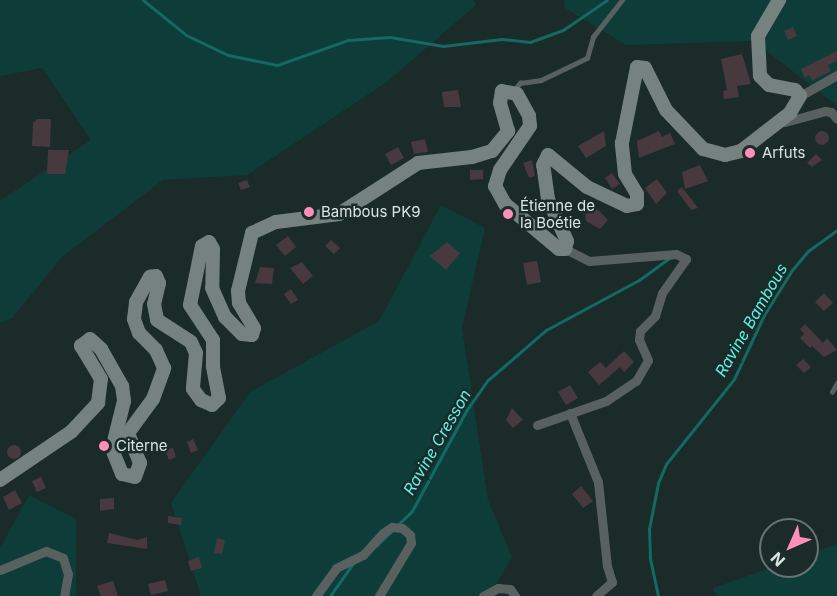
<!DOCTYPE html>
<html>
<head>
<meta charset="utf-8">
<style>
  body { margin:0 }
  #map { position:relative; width:837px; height:596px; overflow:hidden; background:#1a2b29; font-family:Inter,sans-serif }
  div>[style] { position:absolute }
  .green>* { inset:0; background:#0e3c38 }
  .stream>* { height:3px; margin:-1.5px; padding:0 1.5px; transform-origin:1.5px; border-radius:1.5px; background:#146963 }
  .building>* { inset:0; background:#48393e }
  .round { border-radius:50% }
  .service>* { height:4.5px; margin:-2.25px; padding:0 2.25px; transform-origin:2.25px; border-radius:2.25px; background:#596160 }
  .minor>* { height:9px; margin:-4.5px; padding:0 4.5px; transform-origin:4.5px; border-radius:4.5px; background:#596160 }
  .secondary>* { height:14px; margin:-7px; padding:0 7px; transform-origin:7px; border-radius:7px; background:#758280 }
  .dots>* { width:16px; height:16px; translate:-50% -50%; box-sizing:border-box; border:3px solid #1a2b29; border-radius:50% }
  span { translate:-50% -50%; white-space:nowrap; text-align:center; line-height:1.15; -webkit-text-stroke:5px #1a2b29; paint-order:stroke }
  .poi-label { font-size:15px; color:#dae4e3 }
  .left { translate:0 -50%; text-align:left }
  .water-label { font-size:16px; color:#5ef0e4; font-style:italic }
  .north { position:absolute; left:759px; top:518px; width:60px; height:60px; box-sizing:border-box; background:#1a2b29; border:2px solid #677573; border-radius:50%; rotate:225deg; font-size:16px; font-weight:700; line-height:24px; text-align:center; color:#dae4e3 }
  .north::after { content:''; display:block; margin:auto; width:21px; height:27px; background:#ff8ebb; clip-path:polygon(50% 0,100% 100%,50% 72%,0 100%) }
</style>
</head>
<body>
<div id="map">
  <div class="green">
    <div style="clip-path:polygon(0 0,474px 0,476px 5px,387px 82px,247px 175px,163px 180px,62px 257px,12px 318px,0 323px,0 201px,91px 140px,42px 68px,0 76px)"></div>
    <div style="clip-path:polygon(564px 0,837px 0,837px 106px,754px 41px,626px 45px,565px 8px)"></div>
    <div style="clip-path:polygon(441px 205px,485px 228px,462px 328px,488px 500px,512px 557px,489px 596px,201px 596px,171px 503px,250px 392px,379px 321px)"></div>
    <div style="clip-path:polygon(29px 495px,76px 519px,76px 596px,0 596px,0 548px)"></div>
    <div style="clip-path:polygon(837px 544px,837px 596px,716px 596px,713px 588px,775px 566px,807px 566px,807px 555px)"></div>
  </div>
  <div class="stream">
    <div style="left:143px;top:0;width:55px;rotate:39.1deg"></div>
    <div style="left:186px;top:35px;width:47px;rotate:25.5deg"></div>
    <div style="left:228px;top:55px;width:50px;rotate:11.5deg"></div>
    <div style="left:277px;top:65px;width:75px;rotate:-19.4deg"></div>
    <div style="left:348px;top:40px;width:42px;rotate:-4.1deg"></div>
    <div style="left:390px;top:37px;width:54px;rotate:9.6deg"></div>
    <div style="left:443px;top:46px;width:59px;rotate:-6.8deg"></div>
    <div style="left:502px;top:39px;width:28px;rotate:6deg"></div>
    <div style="left:530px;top:42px;width:35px;rotate:-20deg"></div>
    <div style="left:563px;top:30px;width:53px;rotate:-34.3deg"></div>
    <div style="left:376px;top:546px;width:50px;rotate:-44.2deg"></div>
    <div style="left:412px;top:511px;width:114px;rotate:-61.6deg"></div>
    <div style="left:466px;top:411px;width:38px;rotate:-55deg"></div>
    <div style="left:488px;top:380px;width:77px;rotate:-40.8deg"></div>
    <div style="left:546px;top:330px;width:106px;rotate:-28.3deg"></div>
    <div style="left:639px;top:280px;width:37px;rotate:-36deg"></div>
    <div style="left:330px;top:596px;width:38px;rotate:-55deg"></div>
    <div style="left:658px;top:596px;width:40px;rotate:-102deg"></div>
    <div style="left:650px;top:557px;width:28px;rotate:-92deg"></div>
    <div style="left:649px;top:529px;width:47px;rotate:-78.9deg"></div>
    <div style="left:658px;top:483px;width:21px;rotate:-67deg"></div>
    <div style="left:666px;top:464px;width:109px;rotate:-51.3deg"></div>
    <div style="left:734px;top:379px;width:71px;rotate:-64.9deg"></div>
    <div style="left:764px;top:315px;width:53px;rotate:-58.1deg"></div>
    <div style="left:792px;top:270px;width:25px;rotate:-50deg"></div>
    <div style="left:808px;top:251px;width:36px;rotate:-36deg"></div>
  </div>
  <div class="building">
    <div style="clip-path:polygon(793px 27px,797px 36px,788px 40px,784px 31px)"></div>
    <div style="clip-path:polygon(837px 51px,837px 61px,828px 65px,831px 71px,812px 81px,809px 75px,805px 78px,801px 69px)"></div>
    <div style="clip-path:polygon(742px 54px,751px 84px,737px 86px,739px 97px,724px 99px,723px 91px,727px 90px,721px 59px)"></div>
    <div style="clip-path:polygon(458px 90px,461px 107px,444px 107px,442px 92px)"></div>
    <div style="clip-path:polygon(37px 119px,51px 119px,50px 147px,32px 146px,33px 123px)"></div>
    <div style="clip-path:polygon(604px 131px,606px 146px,586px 158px,578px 146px)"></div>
    <div style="clip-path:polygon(659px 131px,662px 137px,670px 133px,675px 144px,639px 158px,637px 141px)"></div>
    <div class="round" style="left:815px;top:131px;width:14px;height:14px"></div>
    <div style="clip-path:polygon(425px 139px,428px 152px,414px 154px,411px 142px)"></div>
    <div style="clip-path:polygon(398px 147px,404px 158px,391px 165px,385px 154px)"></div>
    <div style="clip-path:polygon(48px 150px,69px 150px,65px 174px,47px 174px)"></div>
    <div style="clip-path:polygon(816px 154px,822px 160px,812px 167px,807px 163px)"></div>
    <div style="clip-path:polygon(532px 160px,535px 176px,529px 178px,523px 163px)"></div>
    <div style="clip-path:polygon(700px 165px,708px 181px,685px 189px,682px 172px)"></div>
    <div style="clip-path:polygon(470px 170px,483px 170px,483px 179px,470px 180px)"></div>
    <div style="clip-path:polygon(612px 173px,620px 184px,612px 189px,605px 178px)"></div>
    <div style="clip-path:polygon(657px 179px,667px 193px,656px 204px,645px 188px)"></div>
    <div style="clip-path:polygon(247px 180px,250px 187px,241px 190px,238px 183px)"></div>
    <div style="clip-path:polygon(682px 187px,698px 208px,691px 210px,677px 191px)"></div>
    <div style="clip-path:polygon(594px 206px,608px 220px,600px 229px,586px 221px,585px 215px)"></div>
    <div style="clip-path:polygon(288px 236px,296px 247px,285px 256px,276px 245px)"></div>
    <div style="clip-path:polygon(331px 240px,340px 248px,334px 254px,325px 246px)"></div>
    <div style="clip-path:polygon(447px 242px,460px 253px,446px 270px,430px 256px)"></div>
    <div style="clip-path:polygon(537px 261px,541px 282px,527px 285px,523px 263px)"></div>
    <div style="clip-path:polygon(302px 262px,313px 276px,303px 284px,290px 268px)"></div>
    <div style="clip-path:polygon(260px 267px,274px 268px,272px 284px,255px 283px)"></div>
    <div style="clip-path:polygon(291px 289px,298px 300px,291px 304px,284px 294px)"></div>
    <div style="clip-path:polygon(824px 293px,833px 303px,824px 311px,815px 302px)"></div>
    <div style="clip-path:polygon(805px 324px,823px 343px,827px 338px,837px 350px,824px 357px,812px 346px,810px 348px,800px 338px,804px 334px,800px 329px)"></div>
    <div style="clip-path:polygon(624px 351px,634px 362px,624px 372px,620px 367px,599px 385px,588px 372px,600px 362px,606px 368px)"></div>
    <div style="clip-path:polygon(803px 359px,811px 367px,804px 373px,796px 365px)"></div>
    <div style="clip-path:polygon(570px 385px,578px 398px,566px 405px,558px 392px)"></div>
    <div style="clip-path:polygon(512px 408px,523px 420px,513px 428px,506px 420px)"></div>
    <div style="clip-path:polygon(193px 439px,198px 450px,191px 453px,187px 442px)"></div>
    <div class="round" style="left:7px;top:445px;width:14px;height:14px"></div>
    <div style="clip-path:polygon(173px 448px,176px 457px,169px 460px,165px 450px)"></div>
    <div style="clip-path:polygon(41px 477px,46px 488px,37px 492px,32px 481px)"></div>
    <div style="clip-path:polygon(581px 486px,593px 501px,583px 508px,572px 494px)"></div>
    <div style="clip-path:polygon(15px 490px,22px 503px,9px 510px,3px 497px)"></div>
    <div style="clip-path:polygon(114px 498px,114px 509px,100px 511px,100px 499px)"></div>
    <div style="clip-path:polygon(168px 516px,182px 518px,181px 525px,168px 523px)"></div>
    <div style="clip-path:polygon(109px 533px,137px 540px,147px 537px,147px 549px,107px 543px)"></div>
    <div style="clip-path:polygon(217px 538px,225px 540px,222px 554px,214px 553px)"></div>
    <div style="clip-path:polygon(199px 557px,202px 568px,191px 571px,188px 561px)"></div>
    <div style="clip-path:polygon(165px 580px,168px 591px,151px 595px,148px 584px)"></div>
    <div style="clip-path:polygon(113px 581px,118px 596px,101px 596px,97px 586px)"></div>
  </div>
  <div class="service">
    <div style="left:513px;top:91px;width:11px;rotate:-49deg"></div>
    <div style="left:520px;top:83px;width:21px;rotate:-8deg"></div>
    <div style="left:541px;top:80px;width:51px;rotate:-25.6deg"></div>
    <div style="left:587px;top:58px;width:22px;rotate:-74deg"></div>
    <div style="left:593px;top:37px;width:47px;rotate:-51.9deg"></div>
    <div style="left:832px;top:392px;width:10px;rotate:-61deg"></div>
  </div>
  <div class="minor">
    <div style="left:800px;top:96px;width:43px;rotate:-29.6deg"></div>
    <div style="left:785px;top:122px;width:41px;rotate:-15.4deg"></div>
    <div style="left:825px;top:111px;width:6px;rotate:9deg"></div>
    <div style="left:831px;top:112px;width:9px;rotate:49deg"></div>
    <div style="left:570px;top:413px;width:74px;rotate:67.9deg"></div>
    <div style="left:598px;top:482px;width:84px;rotate:83.9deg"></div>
    <div style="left:607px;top:566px;width:17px;rotate:73deg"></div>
    <div style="left:612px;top:582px;width:21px;rotate:139deg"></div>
    <div style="left:537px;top:425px;width:73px;rotate:-19.2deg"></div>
    <div style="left:606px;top:401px;width:36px;rotate:-34deg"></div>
    <div style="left:636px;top:381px;width:24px;rotate:-60deg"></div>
    <div style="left:648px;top:360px;width:22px;rotate:-114deg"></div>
    <div style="left:639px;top:340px;width:9px;rotate:-84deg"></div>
    <div style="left:640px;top:331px;width:21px;rotate:-45deg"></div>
    <div style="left:655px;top:316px;width:24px;rotate:-73deg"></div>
    <div style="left:662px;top:293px;width:42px;rotate:-54.8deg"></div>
    <div style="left:686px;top:259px;width:11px;rotate:-153deg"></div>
    <div style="left:676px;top:254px;width:87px;rotate:175.4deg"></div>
    <div style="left:589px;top:261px;width:27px;rotate:-153deg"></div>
    <div style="left:0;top:570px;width:50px;rotate:-22.4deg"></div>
    <div style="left:46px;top:551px;width:18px;rotate:22deg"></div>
    <div style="left:63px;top:558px;width:17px;rotate:73deg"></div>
    <div style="left:68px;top:574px;width:22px;rotate:100deg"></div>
    <div style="left:316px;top:596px;width:34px;rotate:-54deg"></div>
    <div style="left:336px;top:568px;width:30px;rotate:-26deg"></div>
    <div style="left:363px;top:555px;width:30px;rotate:-48deg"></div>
    <div style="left:383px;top:533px;width:11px;rotate:-34deg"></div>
    <div style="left:392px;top:527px;width:10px;rotate:6deg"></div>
    <div style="left:402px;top:528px;width:11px;rotate:41deg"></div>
    <div style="left:410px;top:535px;width:8px;rotate:83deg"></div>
    <div style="left:411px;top:543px;width:62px;rotate:121.1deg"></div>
    <div style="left:483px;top:596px;width:17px;rotate:-28deg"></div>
    <div style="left:498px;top:588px;width:12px;rotate:5deg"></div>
    <div style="left:510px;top:589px;width:9px;rotate:54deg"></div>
  </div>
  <div class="secondary">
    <div style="left:0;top:480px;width:86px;rotate:-34.1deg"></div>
    <div style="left:71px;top:432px;width:40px;rotate:-47deg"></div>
    <div style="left:98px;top:403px;width:24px;rotate:-83deg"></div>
    <div style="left:101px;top:379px;width:39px;rotate:-121deg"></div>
    <div style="left:81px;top:346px;width:11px;rotate:-38deg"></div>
    <div style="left:90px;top:339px;width:15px;rotate:42deg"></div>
    <div style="left:101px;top:349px;width:43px;rotate:60.4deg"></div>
    <div style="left:122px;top:386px;width:15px;rotate:82deg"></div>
    <div style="left:124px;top:401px;width:49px;rotate:104deg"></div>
    <div style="left:112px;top:449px;width:27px;rotate:68deg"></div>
    <div style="left:122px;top:474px;width:13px;rotate:13deg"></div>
    <div style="left:135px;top:477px;width:15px;rotate:-70deg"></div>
    <div style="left:140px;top:463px;width:32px;rotate:-112deg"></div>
    <div style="left:128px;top:433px;width:42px;rotate:-53.7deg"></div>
    <div style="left:153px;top:399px;width:33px;rotate:-70deg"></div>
    <div style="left:164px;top:368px;width:20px;rotate:-114deg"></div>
    <div style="left:156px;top:350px;width:24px;rotate:-135deg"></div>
    <div style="left:139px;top:333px;width:15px;rotate:-110deg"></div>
    <div style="left:134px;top:319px;width:17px;rotate:-83deg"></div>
    <div style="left:136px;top:302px;width:29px;rotate:-61deg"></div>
    <div style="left:150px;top:277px;width:6px;rotate:-9deg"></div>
    <div style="left:156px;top:276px;width:8px;rotate:67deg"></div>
    <div style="left:159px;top:283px;width:22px;rotate:103deg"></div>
    <div style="left:154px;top:304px;width:16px;rotate:79deg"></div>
    <div style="left:157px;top:320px;width:40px;rotate:32.9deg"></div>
    <div style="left:191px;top:342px;width:12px;rotate:66deg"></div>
    <div style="left:196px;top:353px;width:36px;rotate:95deg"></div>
    <div style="left:193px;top:389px;width:14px;rotate:54deg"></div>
    <div style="left:201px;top:400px;width:12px;rotate:24deg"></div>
    <div style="left:212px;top:405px;width:10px;rotate:-45deg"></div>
    <div style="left:219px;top:398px;width:33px;rotate:-101deg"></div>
    <div style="left:213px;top:366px;width:26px;rotate:-90deg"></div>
    <div style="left:213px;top:340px;width:42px;rotate:-123.3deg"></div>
    <div style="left:190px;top:305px;width:60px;rotate:-78.5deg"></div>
    <div style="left:202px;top:246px;width:8px;rotate:-30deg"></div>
    <div style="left:209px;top:242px;width:8px;rotate:60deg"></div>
    <div style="left:213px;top:249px;width:39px;rotate:91deg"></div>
    <div style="left:212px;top:288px;width:32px;rotate:66deg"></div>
    <div style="left:225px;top:317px;width:24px;rotate:45deg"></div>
    <div style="left:242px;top:334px;width:10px;rotate:6deg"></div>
    <div style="left:252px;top:335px;width:7px;rotate:-74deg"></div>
    <div style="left:254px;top:328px;width:29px;rotate:-121deg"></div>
    <div style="left:239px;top:303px;width:12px;rotate:-95deg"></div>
    <div style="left:238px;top:291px;width:60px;rotate:-76.4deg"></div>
    <div style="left:252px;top:233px;width:26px;rotate:-25deg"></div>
    <div style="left:276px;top:222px;width:64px;rotate:-7.2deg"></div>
    <div style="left:339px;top:214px;width:94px;rotate:-32.8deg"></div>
    <div style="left:418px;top:163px;width:54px;rotate:-6.3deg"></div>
    <div style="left:472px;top:157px;width:21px;rotate:-17deg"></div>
    <div style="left:492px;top:151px;width:26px;rotate:-51deg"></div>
    <div style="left:508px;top:131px;width:29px;rotate:-106deg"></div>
    <div style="left:500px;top:103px;width:12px;rotate:-81deg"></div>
    <div style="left:502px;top:91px;width:15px;rotate:11deg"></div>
    <div style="left:517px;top:94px;width:25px;rotate:61deg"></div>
    <div style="left:529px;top:116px;width:10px;rotate:84deg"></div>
    <div style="left:530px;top:126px;width:53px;rotate:124.3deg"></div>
    <div style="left:500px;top:170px;width:17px;rotate:107deg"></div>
    <div style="left:495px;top:186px;width:21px;rotate:61deg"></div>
    <div style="left:505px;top:204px;width:70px;rotate:39.8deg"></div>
    <div style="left:559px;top:249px;width:6px"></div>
    <div style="left:565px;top:249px;width:8px;rotate:-76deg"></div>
    <div style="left:567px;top:241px;width:46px;rotate:-114.3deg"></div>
    <div style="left:548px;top:199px;width:34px;rotate:-98deg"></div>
    <div style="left:543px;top:165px;width:11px;rotate:-63deg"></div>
    <div style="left:548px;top:155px;width:50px;rotate:39.4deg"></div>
    <div style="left:587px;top:187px;width:44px;rotate:25.4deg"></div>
    <div style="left:627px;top:206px;width:10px;rotate:-11deg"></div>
    <div style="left:637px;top:204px;width:10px;rotate:-90deg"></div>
    <div style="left:637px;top:194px;width:23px;rotate:-121deg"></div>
    <div style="left:625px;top:174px;width:31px;rotate:-96deg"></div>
    <div style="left:622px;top:143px;width:77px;rotate:-78.8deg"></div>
    <div style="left:637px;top:67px;width:8px;rotate:7deg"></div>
    <div style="left:645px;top:68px;width:47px;rotate:63.4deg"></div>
    <div style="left:666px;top:110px;width:54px;rotate:46.5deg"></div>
    <div style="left:703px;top:149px;width:23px;rotate:15deg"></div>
    <div style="left:725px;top:155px;width:16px;rotate:-14deg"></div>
    <div style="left:741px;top:151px;width:62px;rotate:-37.8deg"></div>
    <div style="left:790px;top:113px;width:20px;rotate:-60deg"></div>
    <div style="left:800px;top:96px;width:8px;rotate:-130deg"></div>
    <div style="left:795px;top:90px;width:26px;rotate:-169deg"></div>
    <div style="left:769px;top:85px;width:13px;rotate:-135deg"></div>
    <div style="left:760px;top:76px;width:40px;rotate:-92.9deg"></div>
    <div style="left:758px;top:36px;width:42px;rotate:-59.7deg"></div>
  </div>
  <div class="dots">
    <div style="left:750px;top:153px;background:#ff8ebb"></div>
    <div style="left:309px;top:212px;background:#ff8ebb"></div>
    <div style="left:508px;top:214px;background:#ff8ebb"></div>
    <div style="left:104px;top:446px;background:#ff8ebb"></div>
  </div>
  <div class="poi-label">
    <span class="left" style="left:762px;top:153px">Arfuts</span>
    <span class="left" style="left:520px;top:214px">Étienne de<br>la Boétie</span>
    <span class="left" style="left:321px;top:212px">Bambous PK9</span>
    <span class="left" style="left:116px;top:446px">Citerne</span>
  </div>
  <div class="water-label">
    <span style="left:751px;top:320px;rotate:-60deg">Ravine Bambous</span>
    <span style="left:437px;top:442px;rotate:-60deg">Ravine Cresson</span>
  </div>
  <div class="north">N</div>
</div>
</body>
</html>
